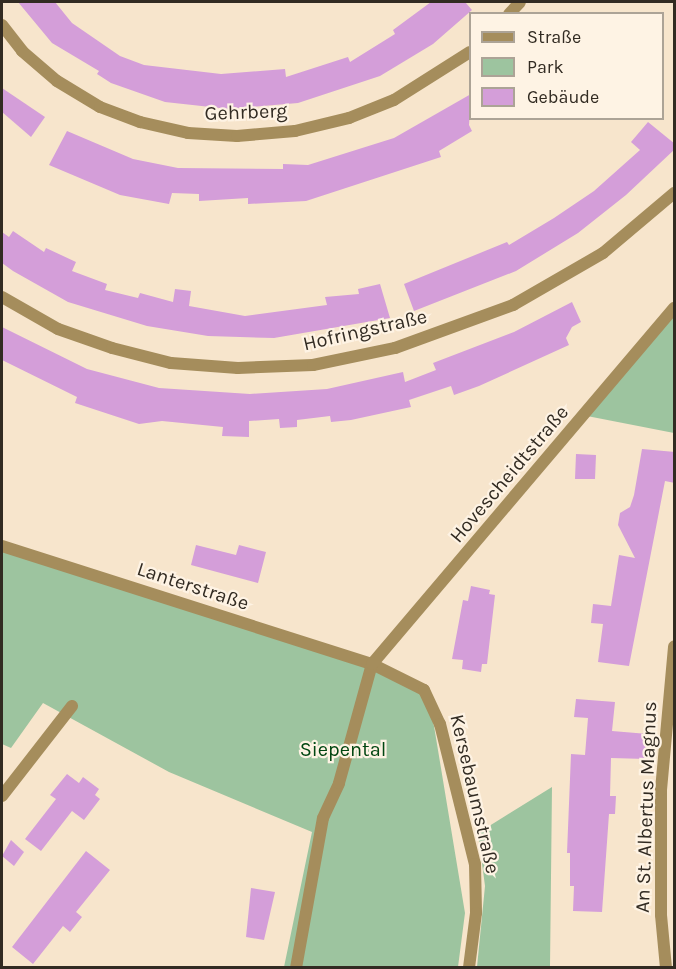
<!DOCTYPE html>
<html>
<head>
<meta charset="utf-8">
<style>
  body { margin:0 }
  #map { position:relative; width:676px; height:969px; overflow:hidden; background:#f7e5cc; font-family:Karla,sans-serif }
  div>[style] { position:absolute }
  .green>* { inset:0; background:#9dc49f }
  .building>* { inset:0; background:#d49ed9 }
  .street>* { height:12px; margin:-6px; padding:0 6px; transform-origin:6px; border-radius:6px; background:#a58d5c }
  span { translate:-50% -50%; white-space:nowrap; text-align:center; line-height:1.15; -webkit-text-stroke:4.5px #fef3e4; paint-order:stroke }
  .street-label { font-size:20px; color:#322b22 }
  .park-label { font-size:20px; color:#004611 }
  .frame { position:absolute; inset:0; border:3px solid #322b22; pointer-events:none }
  .legend { position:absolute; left:469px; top:12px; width:195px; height:108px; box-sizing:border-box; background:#fef3e4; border:2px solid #aca396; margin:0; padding:8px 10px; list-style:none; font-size:18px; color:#322b22 }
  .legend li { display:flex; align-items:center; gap:12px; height:30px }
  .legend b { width:30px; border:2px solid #aca396 }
</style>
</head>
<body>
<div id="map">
  <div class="green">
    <div style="clip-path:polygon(674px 311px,674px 433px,587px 416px)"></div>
    <div style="clip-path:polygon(2px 547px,410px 682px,426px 699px,434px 726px,465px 913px,458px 967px,284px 967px,312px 832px,169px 772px,43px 703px,11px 748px,2px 744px)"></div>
    <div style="clip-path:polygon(552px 787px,550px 967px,477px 967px,485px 886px,478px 833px)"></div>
  </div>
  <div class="building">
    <div style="clip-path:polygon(18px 2px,55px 2px,72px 23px,120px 56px,144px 65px,221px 74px,285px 69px,286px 77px,348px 57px,350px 62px,395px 34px,393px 30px,431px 2px,465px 2px,472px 10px,433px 44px,380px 76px,298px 103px,229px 109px,165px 102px,111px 83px,97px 74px,99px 71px,52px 43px)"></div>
    <div style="clip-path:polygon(2px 88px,45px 117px,31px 137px,2px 112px)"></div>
    <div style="clip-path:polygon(471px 94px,469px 125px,472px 131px,439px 151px,441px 157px,306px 201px,248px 204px,248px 198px,199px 201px,199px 194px,172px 193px,169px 204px,120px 195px,49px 165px,67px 131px,133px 159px,178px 168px,283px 169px,283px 164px,308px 165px,394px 138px)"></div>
    <div style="clip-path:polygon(648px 122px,675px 144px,675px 149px,626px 195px,578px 233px,516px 271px,414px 311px,404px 284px,507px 242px,509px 245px,554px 218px,594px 191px,640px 150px,631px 142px)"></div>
    <div style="clip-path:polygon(13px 231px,44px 252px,46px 248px,76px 262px,72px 271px,107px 284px,105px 290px,138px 298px,140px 293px,173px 302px,175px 289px,191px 291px,189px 306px,245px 316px,327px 305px,325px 297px,359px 294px,358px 289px,380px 284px,390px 318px,274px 338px,208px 336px,147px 326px,68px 302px,13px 271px,2px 263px,2px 232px,9px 237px)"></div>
    <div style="clip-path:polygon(572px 302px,581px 322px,572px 327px,566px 338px,569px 345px,479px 386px,454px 395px,451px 386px,409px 400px,411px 407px,351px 420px,331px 422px,330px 416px,297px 420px,297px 427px,280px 428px,279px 419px,249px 421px,249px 437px,222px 436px,223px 427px,162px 421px,139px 424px,75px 403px,77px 397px,2px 360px,2px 327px,87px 369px,159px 388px,250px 394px,327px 389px,403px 372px,405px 382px,436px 370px,433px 363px,514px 332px)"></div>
    <div style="clip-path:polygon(642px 449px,675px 452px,675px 483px,665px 481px,629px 666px,598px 662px,603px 624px,591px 623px,593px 604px,611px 606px,619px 555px,635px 558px,618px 525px,620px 513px,630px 507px,634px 495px)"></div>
    <div style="clip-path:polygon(576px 454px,596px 455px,595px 479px,575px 479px)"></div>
    <div style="clip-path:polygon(196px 545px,236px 555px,239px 545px,266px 552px,258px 583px,191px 565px)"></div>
    <div style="clip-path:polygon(471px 586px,490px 590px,489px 594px,495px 595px,487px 664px,482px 664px,481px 672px,462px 669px,463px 660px,452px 659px,463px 600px,468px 601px)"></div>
    <div style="clip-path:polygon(576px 699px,615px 702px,612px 731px,648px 734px,646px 759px,611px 758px,610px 796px,616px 796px,615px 814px,609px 814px,602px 912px,573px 911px,574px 886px,570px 886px,570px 853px,567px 853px,571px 754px,585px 755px,588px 718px,574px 717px)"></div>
    <div style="clip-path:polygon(67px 774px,79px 783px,83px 777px,99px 789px,95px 795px,100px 799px,84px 820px,72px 811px,41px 851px,25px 839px,56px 799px,50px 795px)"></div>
    <div style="clip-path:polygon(11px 840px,24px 852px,14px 866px,2px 856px)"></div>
    <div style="clip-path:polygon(86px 851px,110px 870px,76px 912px,82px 917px,70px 932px,63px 926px,33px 964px,12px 947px)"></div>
    <div style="clip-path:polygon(251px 888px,275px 892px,264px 940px,246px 937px)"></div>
  </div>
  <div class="street">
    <div style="left:509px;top:14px;width:16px;rotate:-47deg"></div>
    <div style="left:2px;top:25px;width:33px;rotate:52deg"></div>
    <div style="left:22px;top:51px;width:46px;rotate:40.6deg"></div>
    <div style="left:57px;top:81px;width:50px;rotate:31.2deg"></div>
    <div style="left:100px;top:107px;width:43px;rotate:20.6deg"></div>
    <div style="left:140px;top:122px;width:49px;rotate:12.9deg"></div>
    <div style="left:188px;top:133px;width:49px;rotate:3.5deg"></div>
    <div style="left:237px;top:136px;width:58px;rotate:-4.9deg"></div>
    <div style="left:295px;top:131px;width:56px;rotate:-13.5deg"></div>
    <div style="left:349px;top:118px;width:48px;rotate:-21.8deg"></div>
    <div style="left:394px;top:100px;width:90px;rotate:-32.3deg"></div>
    <div style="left:2px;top:297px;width:64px;rotate:29.7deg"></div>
    <div style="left:58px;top:329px;width:57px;rotate:19.4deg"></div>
    <div style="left:112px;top:348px;width:61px;rotate:14.3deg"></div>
    <div style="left:171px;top:363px;width:67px;rotate:4.3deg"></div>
    <div style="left:238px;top:368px;width:75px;rotate:-2.3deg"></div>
    <div style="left:313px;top:365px;width:84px;rotate:-11.7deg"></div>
    <div style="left:395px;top:348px;width:126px;rotate:-20deg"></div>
    <div style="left:513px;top:305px;width:104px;rotate:-30deg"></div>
    <div style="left:603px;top:253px;width:93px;rotate:-40.2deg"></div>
    <div style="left:2px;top:546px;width:388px;rotate:17.7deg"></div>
    <div style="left:372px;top:664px;width:58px;rotate:26.6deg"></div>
    <div style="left:424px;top:690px;width:38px;rotate:65deg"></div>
    <div style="left:440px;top:724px;width:144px;rotate:76deg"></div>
    <div style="left:475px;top:864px;width:49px;rotate:88.8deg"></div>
    <div style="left:476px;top:913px;width:55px;rotate:97.3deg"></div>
    <div style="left:2px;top:796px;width:114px;rotate:-52.1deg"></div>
    <div style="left:296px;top:968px;width:152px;rotate:-79.8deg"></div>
    <div style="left:323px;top:818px;width:38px;rotate:-65deg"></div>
    <div style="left:339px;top:783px;width:123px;rotate:-74.5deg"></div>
    <div style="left:372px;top:664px;width:467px;rotate:-49.7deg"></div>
    <div style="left:666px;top:968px;width:53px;rotate:-95.4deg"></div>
    <div style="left:661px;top:915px;width:125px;rotate:-90deg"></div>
    <div style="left:661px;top:790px;width:144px;rotate:-84.8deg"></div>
  </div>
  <div class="street-label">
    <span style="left:246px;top:112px;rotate:-2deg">Gehrberg</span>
    <span style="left:365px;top:330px;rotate:-13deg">Hofringstraße</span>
    <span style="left:509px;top:474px;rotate:-50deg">Hovescheidtstraße</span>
    <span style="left:193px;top:586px;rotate:18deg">Lanterstraße</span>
    <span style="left:475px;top:794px;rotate:77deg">Kersebaumstraße</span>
    <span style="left:646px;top:807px;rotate:-88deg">An St. Albertus Magnus</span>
  </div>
  <div class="park-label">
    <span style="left:343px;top:749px">Siepental</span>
  </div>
  <div class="frame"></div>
  <ul class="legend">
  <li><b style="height:8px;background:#a58d5c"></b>Straße</li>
  <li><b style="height:16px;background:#9dc49f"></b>Park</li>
  <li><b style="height:16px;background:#d49ed9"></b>Gebäude</li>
  </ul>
</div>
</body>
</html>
